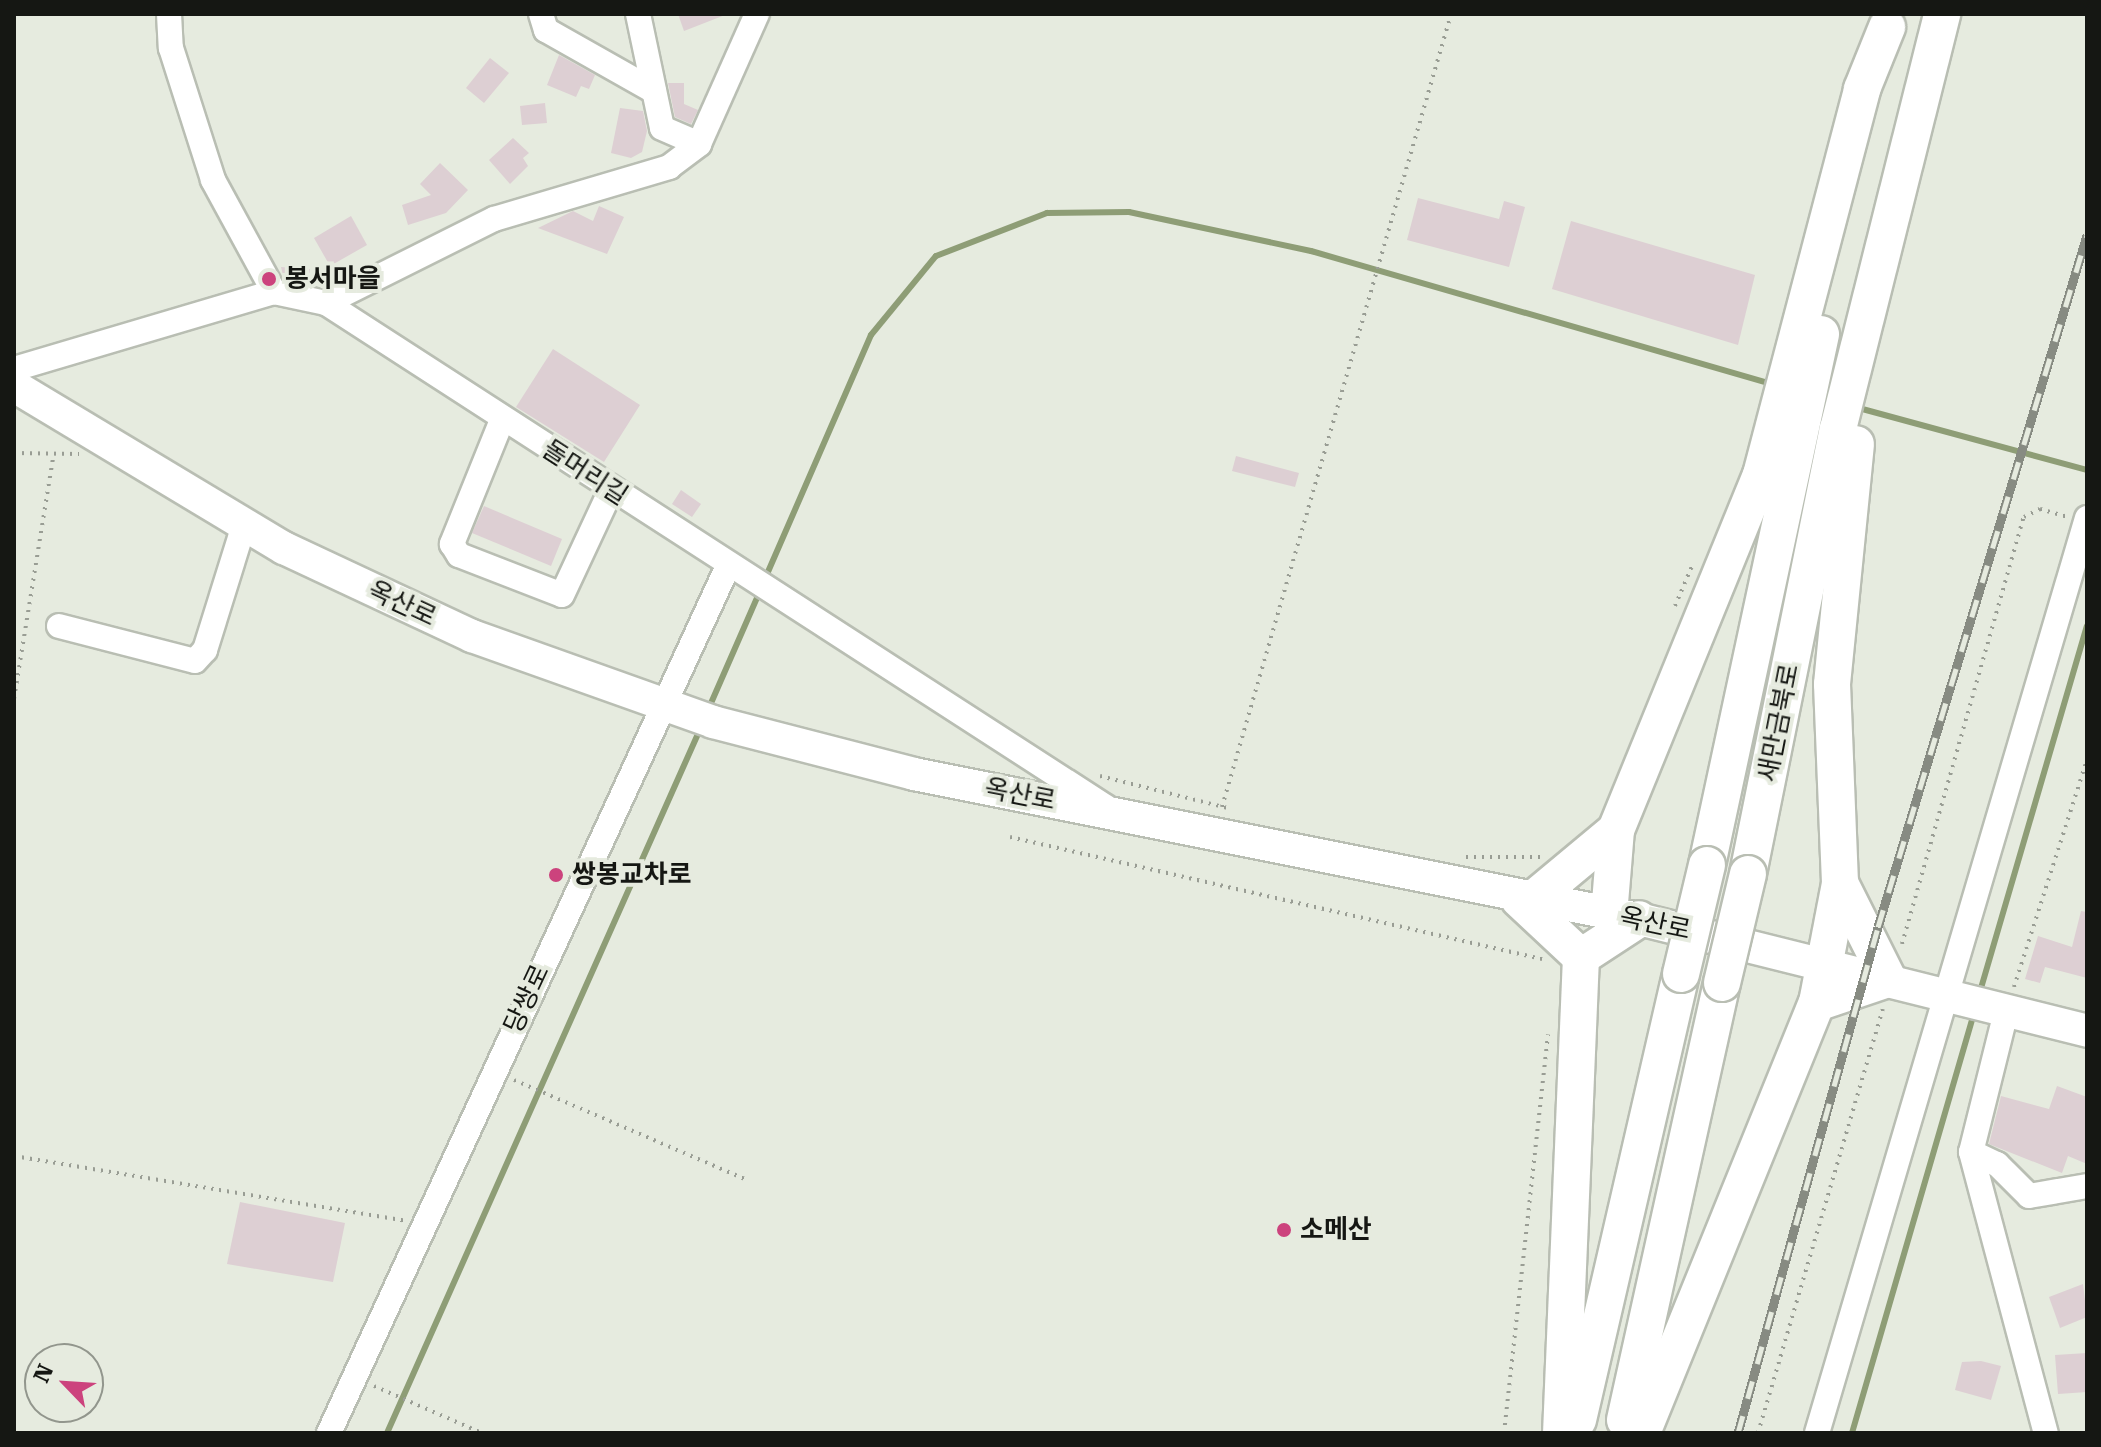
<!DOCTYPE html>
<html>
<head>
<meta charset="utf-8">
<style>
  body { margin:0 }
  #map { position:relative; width:2101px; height:1447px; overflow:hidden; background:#e6ebdf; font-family:"Roboto Serif","Noto Sans KR",serif }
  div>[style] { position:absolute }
  .stream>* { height:6px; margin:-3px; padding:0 3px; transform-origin:3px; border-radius:3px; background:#8e9d76 }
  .building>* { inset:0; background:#ddcfd3 }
  .path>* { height:4px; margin-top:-2px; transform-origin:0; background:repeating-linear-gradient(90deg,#999d94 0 2px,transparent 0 8px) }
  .roads { filter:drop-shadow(2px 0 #b9beb3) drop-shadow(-2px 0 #b9beb3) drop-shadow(0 2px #b9beb3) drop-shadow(0 -2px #b9beb3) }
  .minor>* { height:24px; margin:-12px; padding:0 12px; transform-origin:12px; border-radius:12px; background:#fff }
  .major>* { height:32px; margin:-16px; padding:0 16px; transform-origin:16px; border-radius:16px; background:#fff }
  .highway>* { height:36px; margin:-18px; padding:0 18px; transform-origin:18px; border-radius:18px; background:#fff }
  .rail>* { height:9px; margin-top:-4.5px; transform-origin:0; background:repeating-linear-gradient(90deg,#e6ebdf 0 18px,#878b82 0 36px); box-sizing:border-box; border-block:2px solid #878b82 }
  .bridges { filter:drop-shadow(2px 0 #b9beb3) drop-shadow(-2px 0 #b9beb3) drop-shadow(0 2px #b9beb3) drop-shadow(0 -2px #b9beb3) }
  .highway-bridge>* { height:36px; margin:-18px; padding:0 18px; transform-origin:18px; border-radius:18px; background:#fff }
  .dots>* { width:22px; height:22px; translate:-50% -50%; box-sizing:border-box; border:4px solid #e6ebdf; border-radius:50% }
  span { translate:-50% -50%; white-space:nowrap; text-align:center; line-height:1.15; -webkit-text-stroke:8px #e6ebdf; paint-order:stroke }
  .poi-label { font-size:26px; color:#151713; font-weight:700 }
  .left { translate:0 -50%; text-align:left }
  .street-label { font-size:26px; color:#151713 }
  .frame { position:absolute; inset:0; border:16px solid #151713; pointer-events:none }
  .north { position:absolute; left:24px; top:1343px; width:80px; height:80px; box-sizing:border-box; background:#e6ebdf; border:2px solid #92968d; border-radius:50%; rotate:295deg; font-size:22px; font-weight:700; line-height:32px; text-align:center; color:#151713 }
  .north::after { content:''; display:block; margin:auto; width:28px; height:36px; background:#cc437d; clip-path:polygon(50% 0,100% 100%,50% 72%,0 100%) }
</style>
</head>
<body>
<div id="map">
  <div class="stream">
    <div style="left:1855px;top:407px;width:240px;rotate:15.2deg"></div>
    <div style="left:764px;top:581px;width:268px;rotate:-66.5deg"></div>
    <div style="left:871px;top:335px;width:102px;rotate:-50.6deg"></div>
    <div style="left:936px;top:256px;width:119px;rotate:-21.2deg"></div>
    <div style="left:1047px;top:213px;width:82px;rotate:-0.7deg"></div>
    <div style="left:1129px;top:212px;width:186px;rotate:12.1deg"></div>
    <div style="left:1311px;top:251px;width:479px;rotate:16.1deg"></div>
    <div style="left:708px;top:710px;width:130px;rotate:-66.4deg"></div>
    <div style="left:1979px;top:995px;width:384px;rotate:-73.7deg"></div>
    <div style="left:387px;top:1433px;width:773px;rotate:-66.02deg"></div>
    <div style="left:1852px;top:1433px;width:437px;rotate:-73.8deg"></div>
  </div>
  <div class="building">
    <div style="clip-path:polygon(678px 14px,725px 14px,725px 15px,684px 31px)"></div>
    <div style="clip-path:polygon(559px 55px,595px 75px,589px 89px,581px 86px,576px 97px,547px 85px)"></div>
    <div style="clip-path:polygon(490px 58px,509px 73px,484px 103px,466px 88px)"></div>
    <div style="clip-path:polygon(668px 83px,684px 83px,684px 104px,698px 110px,691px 124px,675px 117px)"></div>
    <div style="clip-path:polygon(545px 103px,547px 123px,522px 125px,520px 106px)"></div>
    <div style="clip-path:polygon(620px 108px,643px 111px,647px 131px,642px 152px,631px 158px,611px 153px)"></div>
    <div style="clip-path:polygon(513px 138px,529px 153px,523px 158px,528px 166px,510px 184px,489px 160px)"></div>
    <div style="clip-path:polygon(440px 163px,468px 190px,446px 213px,408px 225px,402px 205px,431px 195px,420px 184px)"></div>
    <div style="clip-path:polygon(1418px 198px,1499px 219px,1504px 201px,1525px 207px,1509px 267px,1407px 240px)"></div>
    <div style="clip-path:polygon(599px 206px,624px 217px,607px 254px,538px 228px,573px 211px,593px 221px)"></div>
    <div style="clip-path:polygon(351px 216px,367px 245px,330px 266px,314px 238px)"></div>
    <div style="clip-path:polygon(1571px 221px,1755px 275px,1738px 345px,1552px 289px)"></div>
    <div style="clip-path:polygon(281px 267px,310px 269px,308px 284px,284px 279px)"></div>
    <div style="clip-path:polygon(553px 349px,640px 405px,604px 462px,516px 407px)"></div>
    <div style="clip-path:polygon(1236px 456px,1299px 473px,1295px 487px,1232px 471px)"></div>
    <div style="clip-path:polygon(681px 490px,701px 504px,692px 517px,672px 504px)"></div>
    <div style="clip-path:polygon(484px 506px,562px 539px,551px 566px,472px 533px)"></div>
    <div style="clip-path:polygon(2081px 911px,2087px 912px,2087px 978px,2045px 967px,2040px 983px,2025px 979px,2038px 936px,2072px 947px)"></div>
    <div style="clip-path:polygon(2057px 1086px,2087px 1097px,2087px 1164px,2068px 1156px,2062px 1173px,1989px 1144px,2001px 1096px,2049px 1109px)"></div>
    <div style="clip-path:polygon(240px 1202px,345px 1223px,333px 1282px,227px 1264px)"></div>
    <div style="clip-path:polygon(2083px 1284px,2087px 1317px,2060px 1328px,2049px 1297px)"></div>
    <div style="clip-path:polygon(2087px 1353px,2087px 1392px,2058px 1394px,2055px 1355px)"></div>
    <div style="clip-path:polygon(1981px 1361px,2001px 1366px,1991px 1400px,1955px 1390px,1962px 1362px)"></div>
  </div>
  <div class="path">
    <div style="left:14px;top:453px;width:65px;rotate:0.9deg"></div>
    <div style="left:1675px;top:606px;width:43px;rotate:-67deg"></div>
    <div style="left:14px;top:699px;width:243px;rotate:-80.8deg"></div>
    <div style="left:1100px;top:776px;width:131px;rotate:14.1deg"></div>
    <div style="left:1222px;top:807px;width:825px;rotate:-73.89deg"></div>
    <div style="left:1010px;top:837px;width:546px;rotate:12.92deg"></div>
    <div style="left:1466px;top:857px;width:75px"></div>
    <div style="left:1902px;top:944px;width:444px;rotate:-74.1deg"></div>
    <div style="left:2024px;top:517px;width:18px;rotate:-27deg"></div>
    <div style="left:2040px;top:509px;width:29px;rotate:16deg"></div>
    <div style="left:2014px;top:987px;width:238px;rotate:-72.2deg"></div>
    <div style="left:514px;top:1080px;width:254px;rotate:23.2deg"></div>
    <div style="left:14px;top:1156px;width:397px;rotate:9.4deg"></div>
    <div style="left:374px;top:1386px;width:118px;rotate:23.5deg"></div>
    <div style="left:1504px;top:1433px;width:401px;rotate:-83.7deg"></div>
    <div style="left:1758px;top:1433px;width:442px;rotate:-73.6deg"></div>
  </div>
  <div class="roads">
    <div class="minor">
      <div style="left:169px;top:14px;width:34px;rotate:87deg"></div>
      <div style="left:171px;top:48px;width:139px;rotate:72.3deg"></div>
      <div style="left:213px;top:180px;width:128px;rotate:61.4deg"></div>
      <div style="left:541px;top:14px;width:17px;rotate:73deg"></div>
      <div style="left:546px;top:30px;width:124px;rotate:29.5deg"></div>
      <div style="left:638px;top:14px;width:116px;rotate:78.1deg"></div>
      <div style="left:662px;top:128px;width:40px;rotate:23.4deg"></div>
      <div style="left:326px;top:303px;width:188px;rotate:-26.6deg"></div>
      <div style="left:494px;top:219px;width:183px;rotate:-16.5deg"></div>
      <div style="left:669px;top:167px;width:38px;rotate:-37deg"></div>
      <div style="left:699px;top:144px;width:142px;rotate:-66deg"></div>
      <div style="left:14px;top:369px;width:271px;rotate:-16.5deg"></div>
      <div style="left:274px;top:292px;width:53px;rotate:11.9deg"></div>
      <div style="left:326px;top:303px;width:929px;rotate:32.87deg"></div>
      <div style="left:502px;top:420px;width:134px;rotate:112deg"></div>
      <div style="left:452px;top:544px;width:13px;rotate:58deg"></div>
      <div style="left:459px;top:555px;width:110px;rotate:21.2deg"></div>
      <div style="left:562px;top:595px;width:116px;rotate:-65deg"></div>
      <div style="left:59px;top:626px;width:140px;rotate:14.4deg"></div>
      <div style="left:195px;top:661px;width:15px;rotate:-48deg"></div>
      <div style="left:205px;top:650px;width:131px;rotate:-72.7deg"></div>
      <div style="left:2006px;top:1012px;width:144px;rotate:104deg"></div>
      <div style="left:1971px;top:1152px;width:291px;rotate:75.1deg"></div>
      <div style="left:1971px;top:1152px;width:29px;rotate:25deg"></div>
      <div style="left:1997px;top:1164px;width:45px;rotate:45deg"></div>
      <div style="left:2029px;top:1196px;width:59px;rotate:-9.8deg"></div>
      <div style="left:329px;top:1433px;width:954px;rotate:-65.29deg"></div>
      <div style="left:1817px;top:1433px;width:954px;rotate:-73.56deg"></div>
    </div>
    <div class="major">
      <div style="left:14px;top:386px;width:315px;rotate:31deg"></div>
      <div style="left:284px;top:548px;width:208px;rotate:25.1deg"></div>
      <div style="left:472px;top:636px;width:256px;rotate:19.6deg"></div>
      <div style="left:713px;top:722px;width:208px;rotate:14.5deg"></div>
      <div style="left:914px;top:774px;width:739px;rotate:11.31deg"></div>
      <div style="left:1639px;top:919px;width:462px;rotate:14deg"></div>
    </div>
    <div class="highway">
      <div style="left:1707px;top:865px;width:543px;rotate:-77.88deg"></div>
      <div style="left:1748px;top:874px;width:454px;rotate:-78.6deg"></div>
      <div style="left:1838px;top:429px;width:428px;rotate:-75.9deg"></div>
      <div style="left:1519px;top:899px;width:85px;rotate:43.1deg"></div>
      <div style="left:1581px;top:957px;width:476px;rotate:92.4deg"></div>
      <div style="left:1532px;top:900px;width:109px;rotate:-39.8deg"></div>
      <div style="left:1616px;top:830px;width:383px;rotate:-67.8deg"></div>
      <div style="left:1761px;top:475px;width:399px;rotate:-75.3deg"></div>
      <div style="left:1862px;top:89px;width:67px;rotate:-68deg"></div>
      <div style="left:1609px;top:915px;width:85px;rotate:-85.3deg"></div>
      <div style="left:1581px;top:957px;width:69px;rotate:-33.2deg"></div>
      <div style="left:1817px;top:1003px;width:75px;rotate:-18.7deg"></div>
      <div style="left:1888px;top:979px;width:107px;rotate:-116.6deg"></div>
      <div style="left:1840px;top:883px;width:199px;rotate:-92.3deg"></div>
      <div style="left:1832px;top:684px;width:241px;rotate:-84.3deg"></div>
      <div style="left:1578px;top:1420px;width:458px;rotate:-77deg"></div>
      <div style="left:1625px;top:1420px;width:448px;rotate:-77.5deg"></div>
      <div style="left:1642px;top:1433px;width:464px;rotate:-67.9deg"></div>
      <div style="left:1817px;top:1003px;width:122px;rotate:-79.1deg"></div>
    </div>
  </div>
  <div class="rail">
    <div style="left:1738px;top:1433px;width:525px;rotate:-74.53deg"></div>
    <div style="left:1878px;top:927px;width:723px;rotate:-73.19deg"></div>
  </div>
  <div class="bridges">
    <div class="highway-bridge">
      <div style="left:1681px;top:974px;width:112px;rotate:-76.6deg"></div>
      <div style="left:1722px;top:983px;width:112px;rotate:-76.6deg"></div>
    </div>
  </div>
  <div class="dots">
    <div style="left:269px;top:279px;background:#cc437d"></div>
    <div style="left:556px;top:875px;background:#cc437d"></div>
    <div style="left:1284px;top:1230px;background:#cc437d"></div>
  </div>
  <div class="poi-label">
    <span class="left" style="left:285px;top:279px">봉서마을</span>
    <span class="left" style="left:572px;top:875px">쌍봉교차로</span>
    <span class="left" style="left:1300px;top:1230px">소메산</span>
  </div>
  <div class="street-label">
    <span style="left:585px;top:473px;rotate:33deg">돌머리길</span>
    <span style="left:402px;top:604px;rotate:25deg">옥산로</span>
    <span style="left:1779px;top:723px;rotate:-79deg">새만금북로</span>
    <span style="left:1020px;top:795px;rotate:11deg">옥산로</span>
    <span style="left:1655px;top:924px;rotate:12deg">옥산로</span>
    <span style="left:527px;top:999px;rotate:-65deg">당쌍로</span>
  </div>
  <div class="frame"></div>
  <div class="north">N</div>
</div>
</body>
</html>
